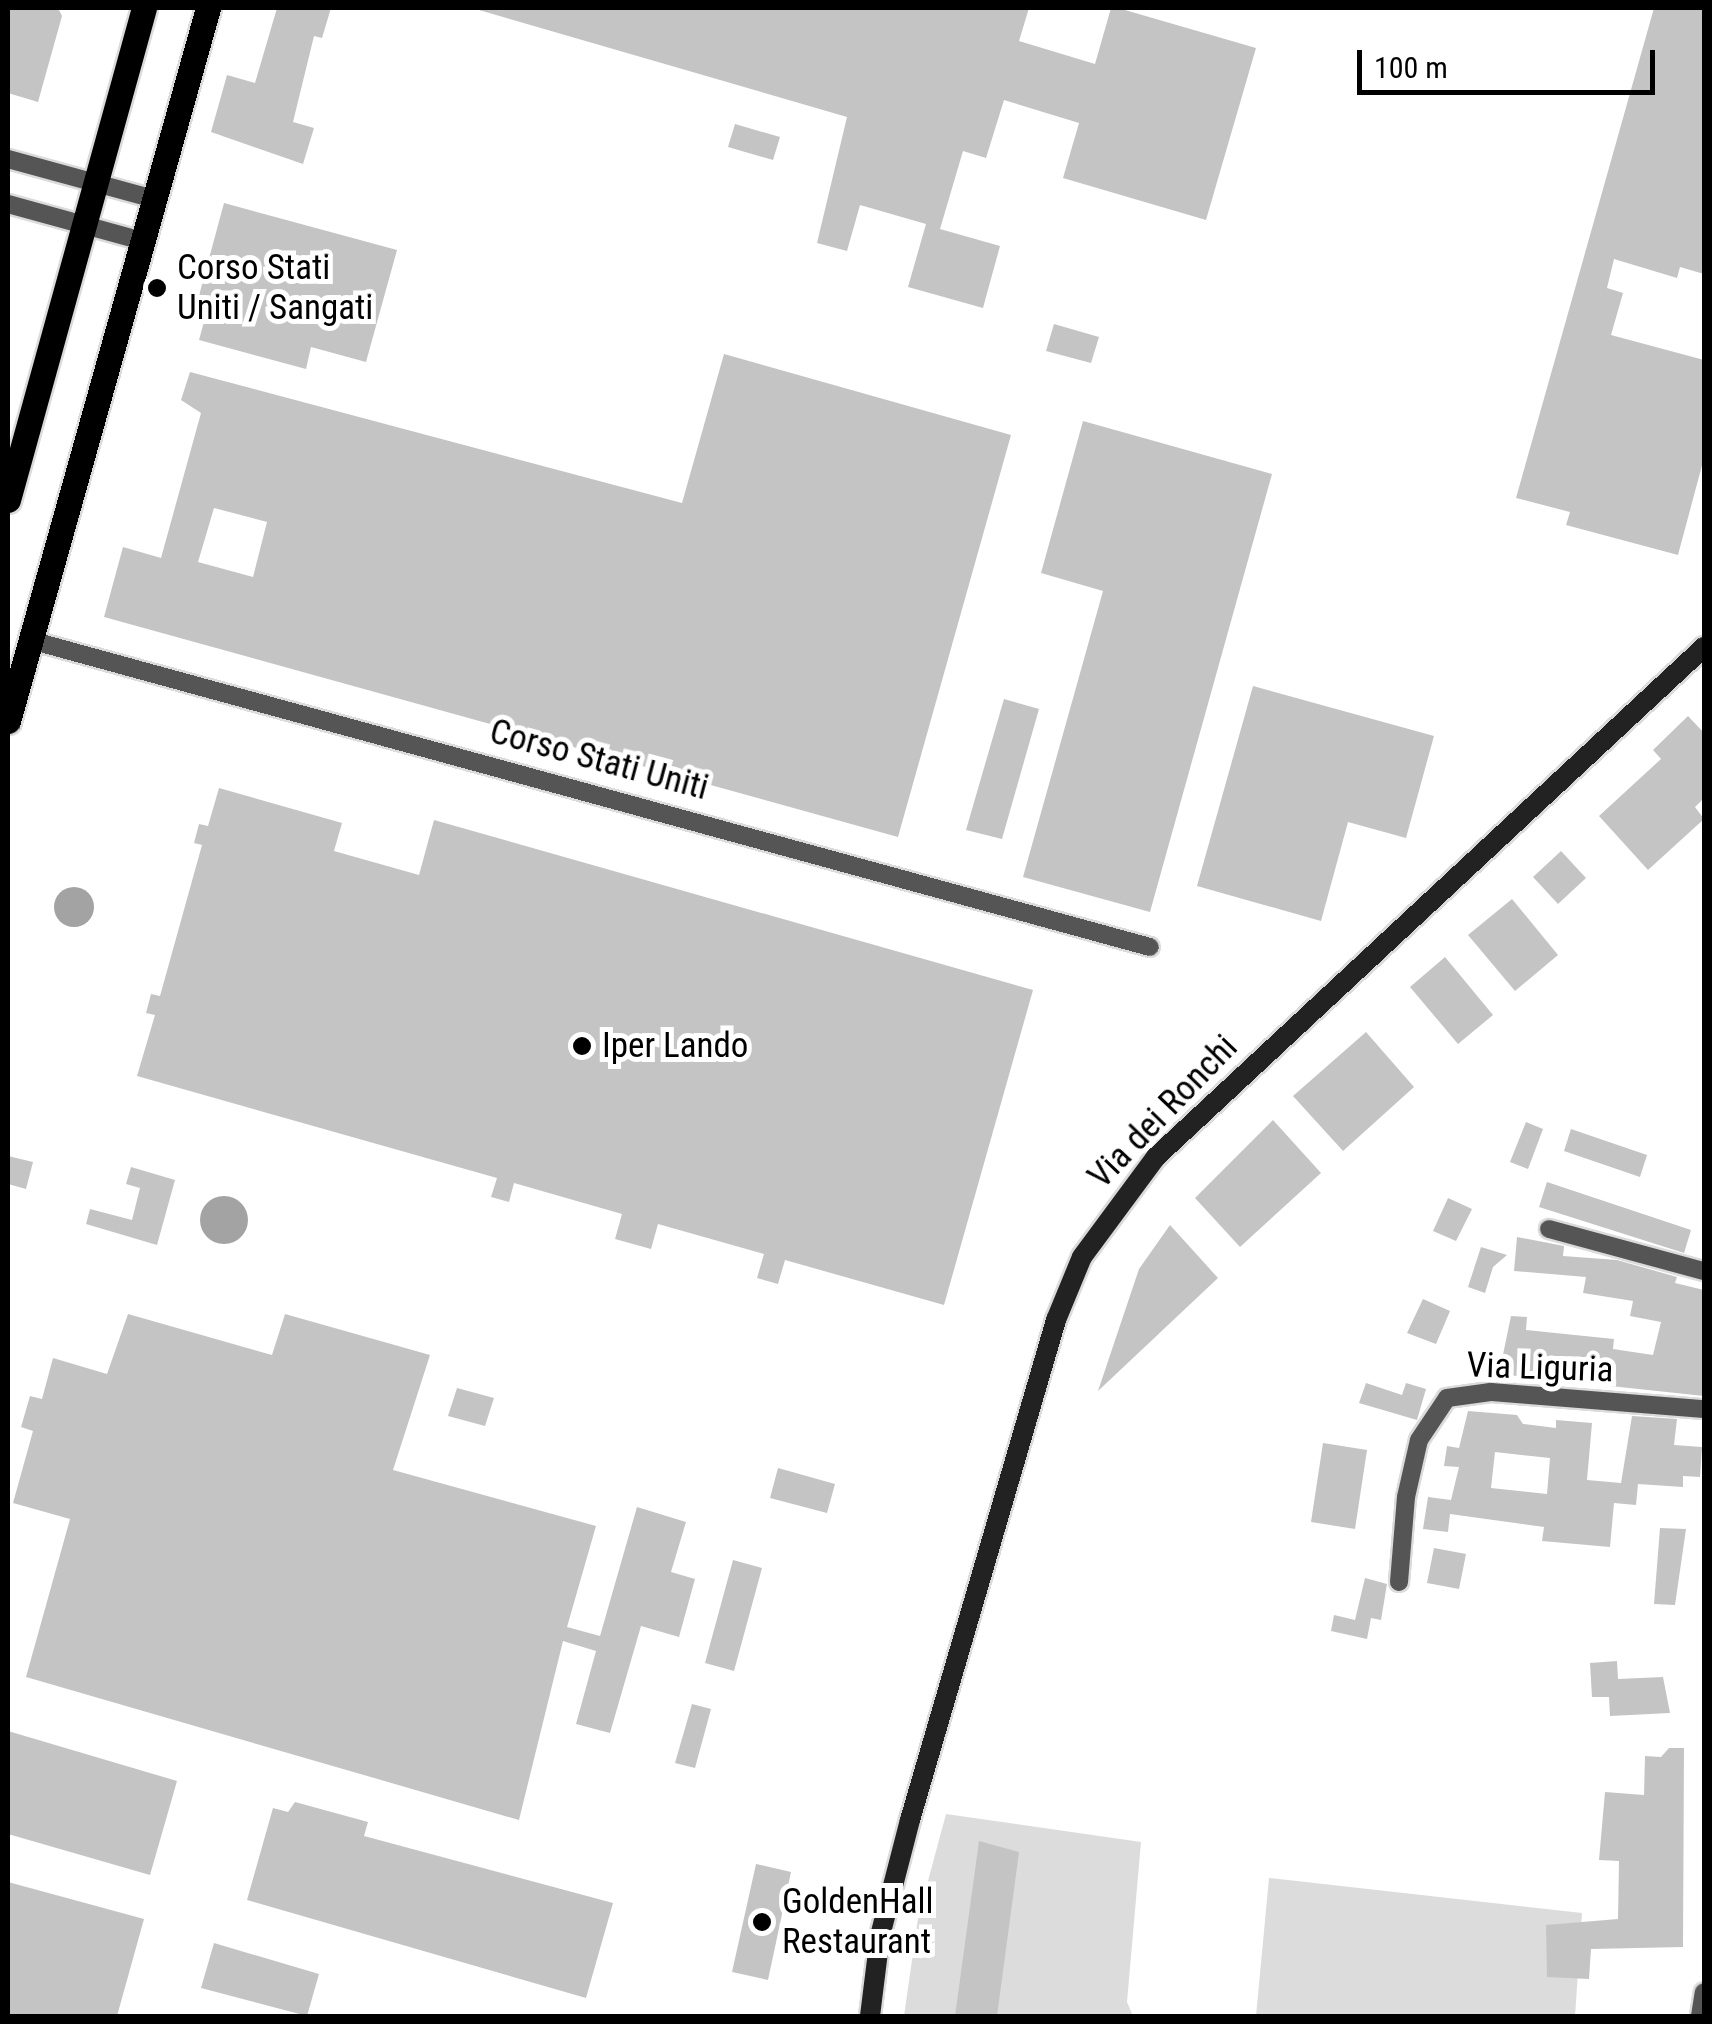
<!DOCTYPE html>
<html>
<head>
<meta charset="utf-8">
<style>
  body { margin:0 }
  #map { position:relative; width:1712px; height:2024px; overflow:hidden; background:#fff; font-family:"Roboto Condensed",sans-serif }
  div>[style] { position:absolute }
  .green>* { inset:0; background:#dcdcdc }
  .water>* { inset:0; background:#a3a3a3 }
  .round { border-radius:50% }
  .building>* { inset:0; background:#c4c4c4 }
  .roads { filter:drop-shadow(2px 0 #dbdbdb) drop-shadow(-2px 0 #dbdbdb) drop-shadow(0 2px #dbdbdb) drop-shadow(0 -2px #dbdbdb) }
  .street>* { height:18px; margin:-9px; padding:0 9px; transform-origin:9px; border-radius:9px; background:#555 }
  .secondary>* { height:20px; margin:-10px; padding:0 10px; transform-origin:10px; border-radius:10px; background:#222 }
  .primary>* { height:25px; margin:-12.5px; padding:0 12.5px; transform-origin:12.5px; border-radius:12.5px; background:#000 }
  .dots>* { width:28px; height:28px; translate:-50% -50%; box-sizing:border-box; border:5px solid #fff; border-radius:50% }
  span { translate:-50% -50%; white-space:nowrap; text-align:center; line-height:1.15; -webkit-text-stroke:10px #fff; paint-order:stroke }
  .poi-label { font-size:35px; color:#000 }
  .left { translate:0 -50%; text-align:left }
  .street-label { font-size:35px; color:#000 }
  .frame { position:absolute; inset:0; border:10px solid #000; pointer-events:none }
  .scale { position:absolute; left:1357px; top:50px; width:298px; height:45px; box-sizing:border-box; border:5px solid #000; border-top:0; padding-left:12px; font-size:30px; line-height:35px; white-space:nowrap; color:#000; -webkit-text-stroke:8px #fff; paint-order:stroke }
</style>
</head>
<body>
<div id="map">
  <div class="green">
    <div style="clip-path:polygon(946px 1814px,1141px 1842px,1127px 2002px,1133px 2016px,904px 2016px,918px 1918px)"></div>
    <div style="clip-path:polygon(1269px 1878px,1582px 1913px,1575px 2016px,1256px 2016px)"></div>
  </div>
  <div class="water">
    <div class="round" style="left:54px;top:887px;width:40px;height:40px"></div>
    <div class="round" style="left:200px;top:1196px;width:48px;height:48px"></div>
  </div>
  <div class="building">
    <div style="clip-path:polygon(8px 8px,58px 8px,62px 16px,38px 102px,8px 93px)"></div>
    <div style="clip-path:polygon(277px 8px,331px 8px,322px 38px,314px 36px,293px 122px,314px 128px,303px 164px,211px 132px,227px 75px,255px 83px)"></div>
    <div style="clip-path:polygon(472px 8px,1029px 8px,1019px 41px,1095px 64px,1111px 8px,1118px 8px,1256px 48px,1206px 220px,1063px 178px,1079px 123px,1004px 100px,986px 158px,963px 151px,940px 229px,1000px 246px,983px 308px,908px 287px,926px 224px,860px 205px,847px 251px,817px 243px,847px 117px)"></div>
    <div style="clip-path:polygon(1654px 8px,1704px 8px,1704px 274px,1680px 267px,1677px 278px,1614px 259px,1607px 288px,1623px 293px,1611px 335px,1704px 360px,1704px 458px,1678px 555px,1566px 525px,1570px 512px,1516px 498px)"></div>
    <div style="clip-path:polygon(735px 124px,780px 137px,773px 160px,728px 147px)"></div>
    <div style="clip-path:polygon(224px 203px,397px 250px,366px 362px,311px 347px,306px 369px,199px 340px,205px 318px,194px 314px)"></div>
    <div style="clip-path:polygon(1054px 324px,1099px 337px,1091px 363px,1046px 351px)"></div>
    <div style="clip-path:polygon(evenodd,724px 354px,1011px 435px,898px 837px,104px 617px,123px 547px,161px 558px,201px 413px,181px 400px,190px 372px,682px 503px,724px 354px,214px 508px,267px 522px,253px 577px,198px 562px,214px 508px)"></div>
    <div style="clip-path:polygon(1083px 421px,1272px 474px,1150px 912px,1023px 877px,1103px 591px,1041px 573px)"></div>
    <div style="clip-path:polygon(1253px 686px,1434px 736px,1406px 838px,1348px 822px,1321px 921px,1197px 886px)"></div>
    <div style="clip-path:polygon(1004px 699px,1039px 709px,1002px 839px,966px 830px)"></div>
    <div style="clip-path:polygon(1688px 716px,1704px 733px,1704px 798px,1695px 807px,1704px 819px,1648px 870px,1599px 816px,1661px 759px,1653px 750px)"></div>
    <div style="clip-path:polygon(219px 788px,342px 823px,334px 851px,419px 875px,434px 820px,1033px 990px,944px 1305px,785px 1260px,778px 1284px,757px 1278px,764px 1254px,658px 1224px,651px 1249px,615px 1239px,622px 1214px,514px 1183px,509px 1202px,491px 1197px,497px 1178px,137px 1076px,155px 1015px,146px 1013px,151px 994px,160px 996px,202px 845px,194px 843px,199px 824px,208px 826px)"></div>
    <div style="clip-path:polygon(1561px 851px,1586px 878px,1558px 904px,1533px 877px)"></div>
    <div style="clip-path:polygon(1512px 899px,1558px 955px,1515px 991px,1468px 935px)"></div>
    <div style="clip-path:polygon(1445px 957px,1493px 1015px,1458px 1044px,1410px 987px)"></div>
    <div style="clip-path:polygon(1366px 1032px,1414px 1087px,1343px 1151px,1293px 1096px)"></div>
    <div style="clip-path:polygon(1273px 1120px,1321px 1173px,1240px 1247px,1195px 1198px)"></div>
    <div style="clip-path:polygon(1526px 1122px,1543px 1129px,1528px 1169px,1510px 1162px)"></div>
    <div style="clip-path:polygon(1571px 1129px,1647px 1155px,1640px 1177px,1564px 1151px)"></div>
    <div style="clip-path:polygon(8px 1156px,33px 1162px,26px 1189px,8px 1184px)"></div>
    <div style="clip-path:polygon(131px 1167px,175px 1180px,157px 1245px,86px 1224px,90px 1209px,132px 1220px,140px 1188px,126px 1184px)"></div>
    <div style="clip-path:polygon(1547px 1182px,1691px 1230px,1684px 1253px,1539px 1207px)"></div>
    <div style="clip-path:polygon(1448px 1198px,1472px 1209px,1456px 1241px,1433px 1231px)"></div>
    <div style="clip-path:polygon(1170px 1225px,1218px 1278px,1098px 1391px,1139px 1269px)"></div>
    <div style="clip-path:polygon(1517px 1237px,1564px 1246px,1563px 1256px,1617px 1260px,1677px 1277px,1675px 1283px,1704px 1290px,1704px 1396px,1499px 1374px,1511px 1316px,1527px 1317px,1526px 1330px,1614px 1339px,1613px 1349px,1653px 1355px,1661px 1322px,1630px 1316px,1633px 1301px,1583px 1293px,1586px 1277px,1514px 1271px)"></div>
    <div style="clip-path:polygon(1481px 1247px,1507px 1255px,1493px 1267px,1485px 1293px,1468px 1287px)"></div>
    <div style="clip-path:polygon(1423px 1299px,1450px 1311px,1436px 1344px,1407px 1333px)"></div>
    <div style="clip-path:polygon(128px 1314px,272px 1355px,285px 1314px,430px 1355px,393px 1470px,596px 1526px,567px 1627px,600px 1636px,637px 1507px,686px 1522px,671px 1572px,695px 1579px,679px 1637px,641px 1626px,610px 1733px,576px 1724px,596px 1651px,563px 1641px,519px 1820px,26px 1677px,70px 1519px,13px 1503px,33px 1431px,21px 1427px,30px 1396px,42px 1399px,53px 1358px,107px 1374px)"></div>
    <div style="clip-path:polygon(1366px 1383px,1402px 1395px,1406px 1383px,1426px 1389px,1417px 1420px,1359px 1403px)"></div>
    <div style="clip-path:polygon(457px 1388px,494px 1398px,485px 1426px,448px 1416px)"></div>
    <div style="clip-path:polygon(evenodd,1468px 1411px,1517px 1415px,1523px 1424px,1556px 1428px,1556px 1420px,1592px 1423px,1587px 1480px,1621px 1483px,1632px 1416px,1677px 1419px,1674px 1445px,1702px 1447px,1700px 1477px,1683px 1476px,1683px 1487px,1638px 1484px,1636px 1505px,1614px 1503px,1610px 1547px,1542px 1541px,1544px 1527px,1450px 1514px,1448px 1532px,1423px 1529px,1428px 1497px,1451px 1500px,1459px 1467px,1444px 1466px,1447px 1446px,1459px 1448px,1468px 1411px,1495px 1452px,1550px 1458px,1547px 1494px,1491px 1488px,1495px 1452px)"></div>
    <div style="clip-path:polygon(1323px 1443px,1367px 1450px,1355px 1529px,1311px 1522px)"></div>
    <div style="clip-path:polygon(778px 1468px,835px 1484px,827px 1513px,770px 1498px)"></div>
    <div style="clip-path:polygon(1660px 1528px,1686px 1529px,1675px 1605px,1654px 1604px)"></div>
    <div style="clip-path:polygon(1434px 1548px,1466px 1554px,1459px 1589px,1427px 1583px)"></div>
    <div style="clip-path:polygon(733px 1560px,762px 1568px,734px 1671px,705px 1663px)"></div>
    <div style="clip-path:polygon(1365px 1578px,1387px 1584px,1381px 1620px,1371px 1618px,1367px 1639px,1331px 1631px,1334px 1615px,1355px 1620px)"></div>
    <div style="clip-path:polygon(1617px 1661px,1618px 1679px,1663px 1677px,1670px 1713px,1610px 1716px,1609px 1697px,1592px 1697px,1590px 1663px)"></div>
    <div style="clip-path:polygon(692px 1704px,711px 1709px,695px 1768px,675px 1763px)"></div>
    <div style="clip-path:polygon(8px 1731px,177px 1781px,150px 1875px,8px 1834px)"></div>
    <div style="clip-path:polygon(1669px 1748px,1684px 1748px,1683px 1947px,1591px 1949px,1589px 1979px,1547px 1977px,1546px 1925px,1618px 1919px,1619px 1861px,1599px 1860px,1605px 1792px,1644px 1795px,1645px 1756px,1661px 1757px)"></div>
    <div style="clip-path:polygon(295px 1802px,368px 1822px,364px 1836px,613px 1903px,586px 1998px,247px 1900px,273px 1808px,288px 1812px)"></div>
    <div style="clip-path:polygon(979px 1841px,1019px 1852px,997px 2016px,955px 2016px)"></div>
    <div style="clip-path:polygon(756px 1864px,791px 1872px,768px 1980px,732px 1972px)"></div>
    <div style="clip-path:polygon(8px 1882px,144px 1919px,117px 2016px,8px 2016px)"></div>
    <div style="clip-path:polygon(214px 1943px,319px 1974px,307px 2016px,201px 1988px)"></div>
  </div>
  <div class="roads">
    <div class="street">
      <div style="left:8px;top:159px;width:151px;rotate:15.3deg"></div>
      <div style="left:8px;top:204px;width:139px;rotate:15.4deg"></div>
      <div style="left:30px;top:640px;width:1161px;rotate:15.33deg"></div>
      <div style="left:1549px;top:1229px;width:161px;rotate:15.2deg"></div>
      <div style="left:1399px;top:1582px;width:85px;rotate:-85.3deg"></div>
      <div style="left:1406px;top:1497px;width:58px;rotate:-77.2deg"></div>
      <div style="left:1419px;top:1440px;width:50px;rotate:-56.3deg"></div>
      <div style="left:1447px;top:1398px;width:44px;rotate:-7.8deg"></div>
      <div style="left:1491px;top:1392px;width:214px;rotate:4.6deg"></div>
      <div style="left:1700px;top:2016px;width:24px;rotate:-81deg"></div>
    </div>
    <div class="secondary">
      <div style="left:870px;top:2016px;width:81px;rotate:-82.9deg"></div>
      <div style="left:880px;top:1936px;width:120px;rotate:-75.5deg"></div>
      <div style="left:910px;top:1820px;width:521px;rotate:-73.72deg"></div>
      <div style="left:1056px;top:1320px;width:68px;rotate:-67.6deg"></div>
      <div style="left:1082px;top:1257px;width:124px;rotate:-53.5deg"></div>
      <div style="left:1156px;top:1157px;width:749px;rotate:-42.94deg"></div>
    </div>
    <div class="primary">
      <div style="left:8px;top:500px;width:510px;rotate:-74.55deg"></div>
      <div style="left:8px;top:721px;width:741px;rotate:-74.33deg"></div>
    </div>
  </div>
  <div class="dots">
    <div style="left:157px;top:288px;background:#000"></div>
    <div style="left:582px;top:1046px;background:#000"></div>
    <div style="left:762px;top:1922px;background:#000"></div>
  </div>
  <div class="poi-label">
    <span class="left" style="left:177px;top:288px">Corso Stati<br>Uniti / Sangati</span>
    <span class="left" style="left:602px;top:1046px">Iper Lando</span>
    <span class="left" style="left:782px;top:1922px">GoldenHall<br>Restaurant</span>
  </div>
  <div class="street-label">
    <span style="left:599px;top:760px;rotate:15deg">Corso Stati Uniti</span>
    <span style="left:1163px;top:1112px;rotate:-46deg">Via dei Ronchi</span>
    <span style="left:1540px;top:1368px;rotate:2deg">Via Liguria</span>
  </div>
  <div class="frame"></div>
  <div class="scale">100 m</div>
</div>
</body>
</html>
